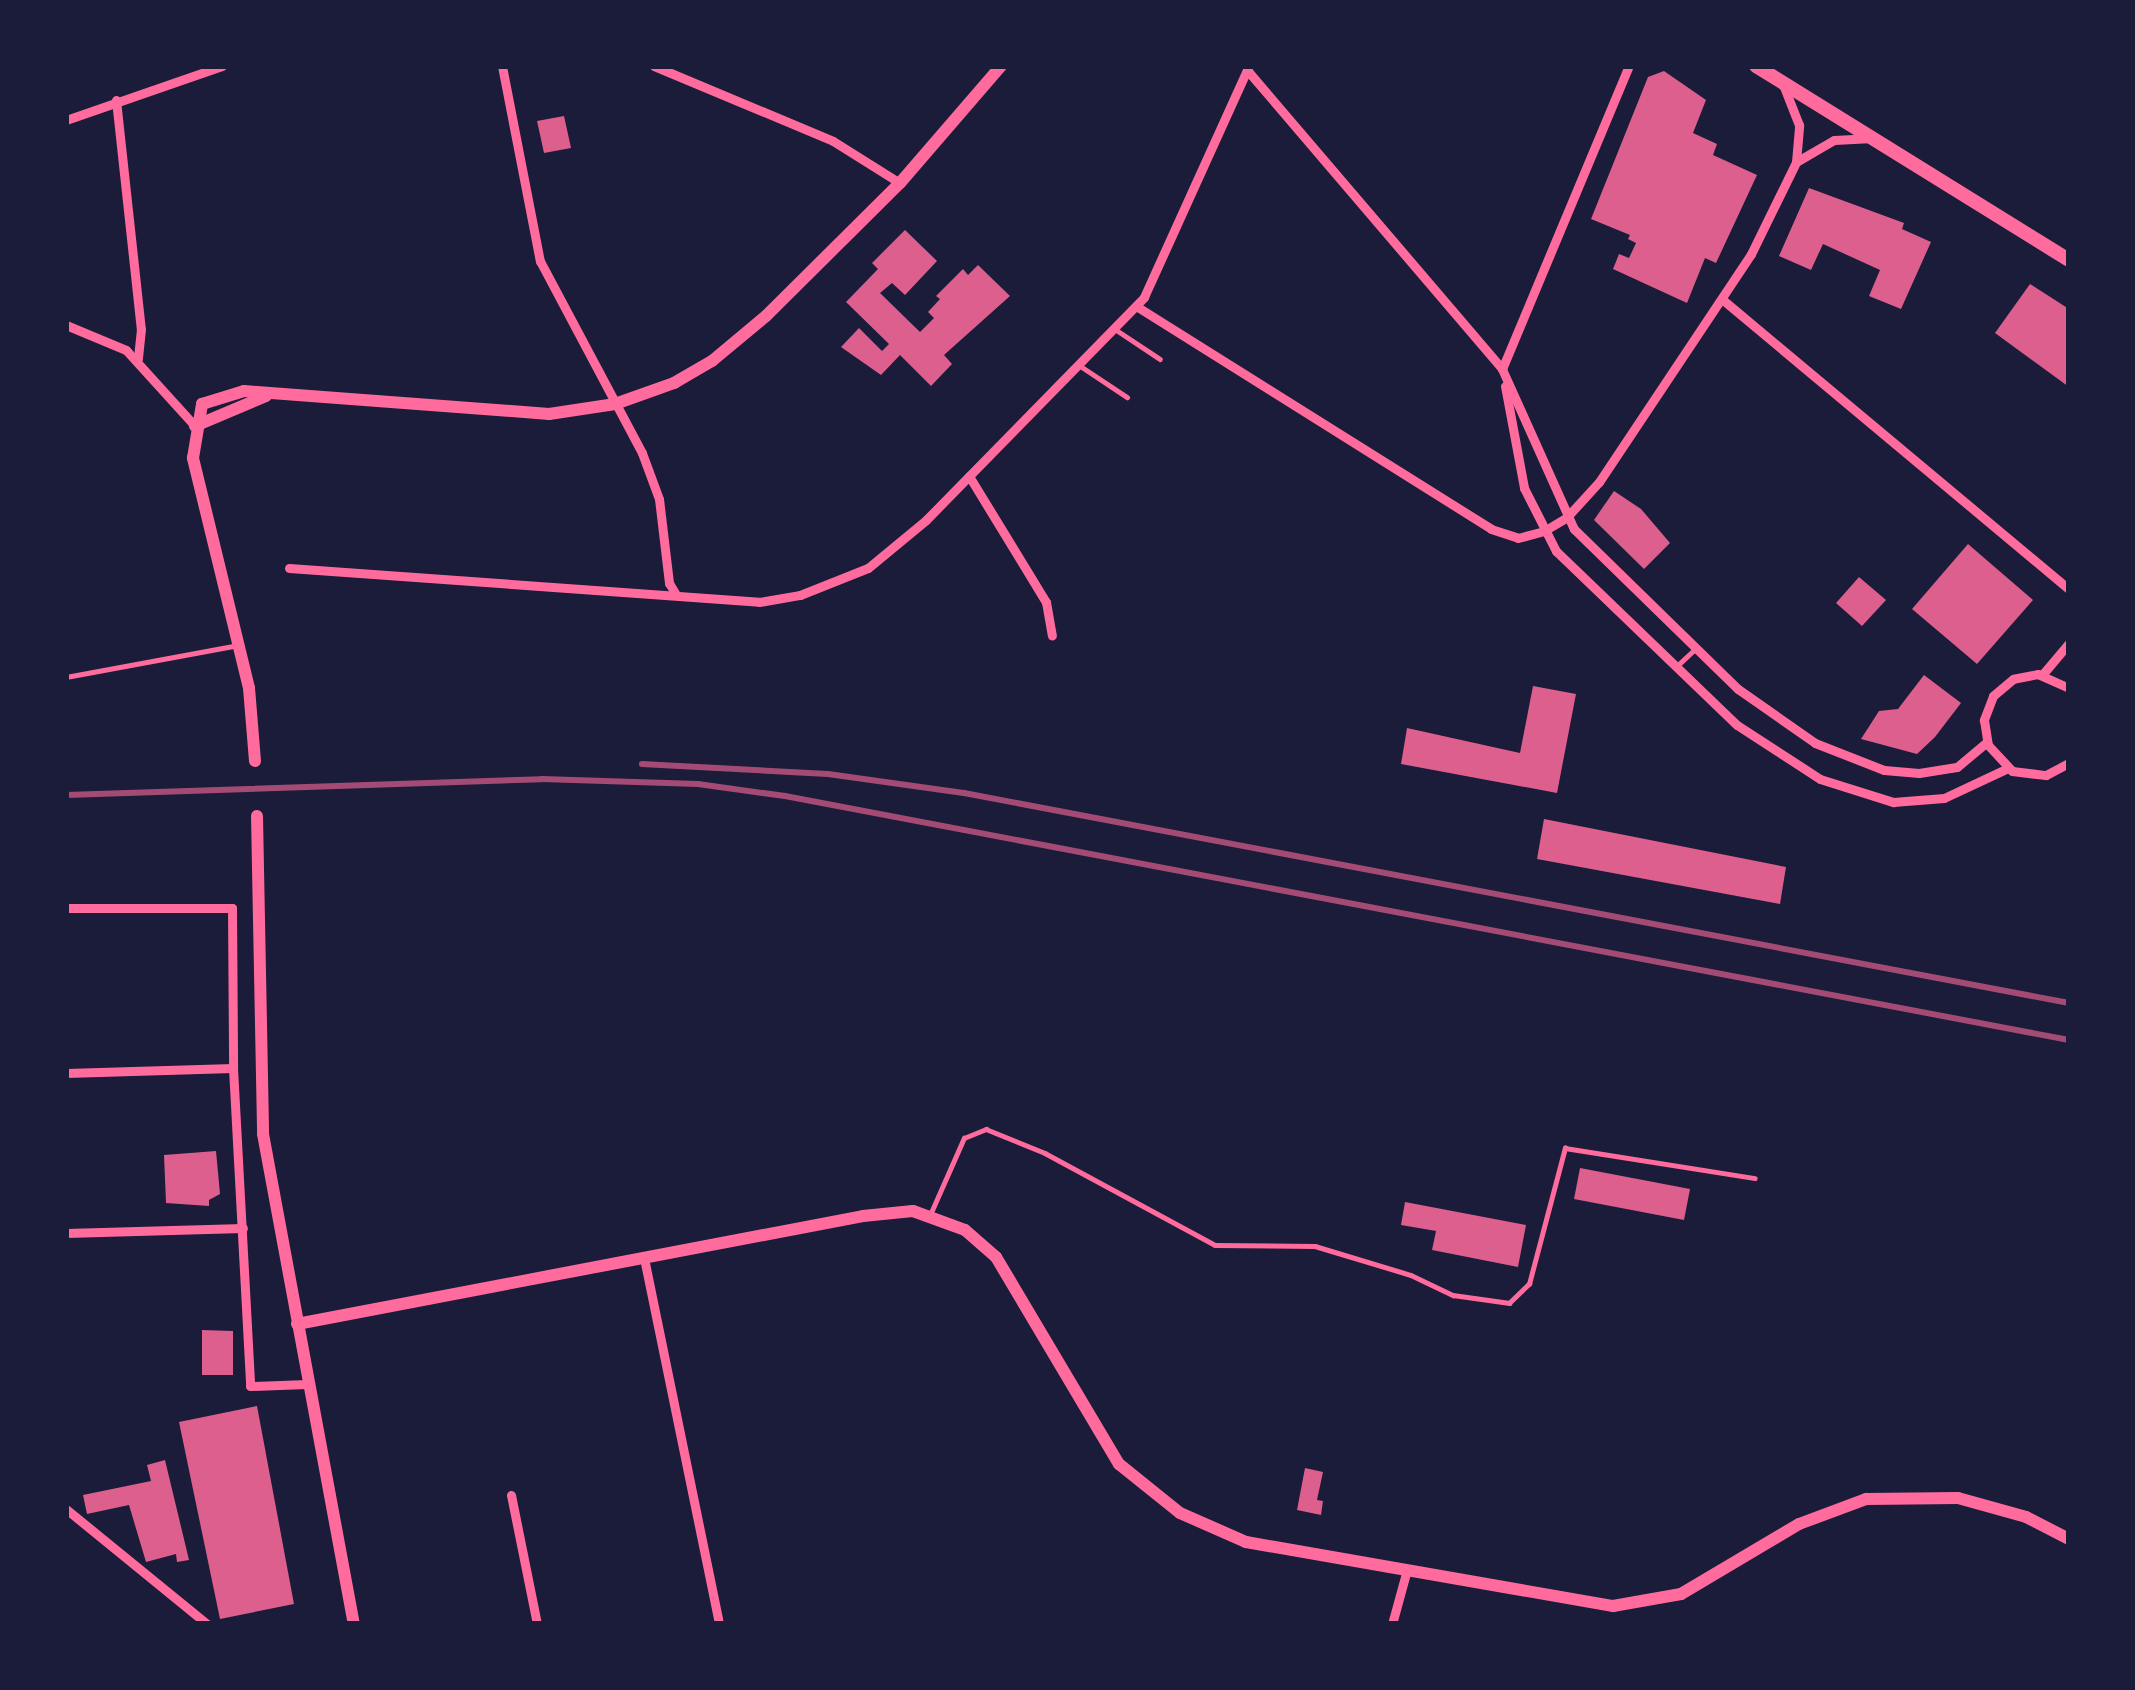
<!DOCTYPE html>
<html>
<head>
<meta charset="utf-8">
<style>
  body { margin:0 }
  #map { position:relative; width:2135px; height:1690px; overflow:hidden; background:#1b1b3a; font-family:"Crimson Pro",serif }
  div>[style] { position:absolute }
  .building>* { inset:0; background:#dd5f8e }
  .service>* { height:4.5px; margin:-2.25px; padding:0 2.25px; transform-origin:2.25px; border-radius:2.25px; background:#ff6b9d }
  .minor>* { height:9px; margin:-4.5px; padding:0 4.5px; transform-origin:4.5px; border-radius:4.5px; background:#ff6b9d }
  .tertiary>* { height:12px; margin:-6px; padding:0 6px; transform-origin:6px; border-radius:6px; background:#ff6b9d }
  .secondary>* { height:14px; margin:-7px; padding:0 7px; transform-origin:7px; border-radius:7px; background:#ff6b9d }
  .rail>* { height:6px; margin:-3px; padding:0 3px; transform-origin:3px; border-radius:3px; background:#a44b75 }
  span { translate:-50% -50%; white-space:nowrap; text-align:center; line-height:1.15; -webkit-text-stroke:9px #1b1b3a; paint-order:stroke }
  .frame { position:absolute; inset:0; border:69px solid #1b1b3a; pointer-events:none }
</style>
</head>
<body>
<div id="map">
  <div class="building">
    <div style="clip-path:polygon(1664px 71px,1706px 100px,1693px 133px,1717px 144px,1713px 155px,1757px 175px,1716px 263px,1705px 258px,1687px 303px,1613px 269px,1619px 254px,1629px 258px,1636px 243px,1628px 239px,1630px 235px,1591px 219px,1648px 77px)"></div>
    <div style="clip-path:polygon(564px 116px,571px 148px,544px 153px,537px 121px)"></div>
    <div style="clip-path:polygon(1809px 188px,1904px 223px,1902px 229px,1931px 242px,1901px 309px,1869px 296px,1880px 270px,1823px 244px,1811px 270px,1779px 256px)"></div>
    <div style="clip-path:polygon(905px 230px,937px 261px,905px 295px,892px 283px,880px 293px,920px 332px,934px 318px,928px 312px,940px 299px,936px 296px,963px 269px,968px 275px,978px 265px,1010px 296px,944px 355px,952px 364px,931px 386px,900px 355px,881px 375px,841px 347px,859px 328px,882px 351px,889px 344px,846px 302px,878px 269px,872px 263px)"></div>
    <div style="clip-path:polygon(2030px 284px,2069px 309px,2069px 387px,1995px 333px)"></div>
    <div style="clip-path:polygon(1614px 491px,1641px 509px,1670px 543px,1644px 569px,1594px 520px)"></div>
    <div style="clip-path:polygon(1968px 544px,2033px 600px,1977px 664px,1912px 609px)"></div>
    <div style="clip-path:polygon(1859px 577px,1886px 600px,1862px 626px,1836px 603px)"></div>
    <div style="clip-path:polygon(1924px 675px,1961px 703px,1935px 737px,1917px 754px,1861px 739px,1879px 711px,1898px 709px)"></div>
    <div style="clip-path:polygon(1533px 686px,1576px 694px,1557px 793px,1401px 764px,1407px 728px,1520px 753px)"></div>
    <div style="clip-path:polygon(1544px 819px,1786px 867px,1780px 904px,1537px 859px)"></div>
    <div style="clip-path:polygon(216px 1151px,220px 1194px,209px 1200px,209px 1206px,166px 1203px,164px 1155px)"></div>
    <div style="clip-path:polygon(1580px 1168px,1690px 1189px,1684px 1220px,1574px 1199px)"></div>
    <div style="clip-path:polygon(1405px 1202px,1526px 1225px,1518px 1267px,1432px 1250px,1436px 1231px,1401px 1225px)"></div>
    <div style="clip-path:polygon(202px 1330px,233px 1331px,233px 1375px,202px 1375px)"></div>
    <div style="clip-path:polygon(257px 1406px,294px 1604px,220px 1619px,179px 1422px)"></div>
    <div style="clip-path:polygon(165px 1460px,189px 1560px,177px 1562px,176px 1554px,146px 1562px,129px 1505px,87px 1514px,83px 1495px,151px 1481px,147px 1465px)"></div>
    <div style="clip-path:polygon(1305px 1468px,1323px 1472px,1317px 1500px,1323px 1501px,1321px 1515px,1297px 1510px)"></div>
  </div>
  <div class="service">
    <div style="left:1115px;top:329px;width:54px;rotate:33.7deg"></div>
    <div style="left:1079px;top:365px;width:58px;rotate:33.7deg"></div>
    <div style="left:1678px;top:665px;width:25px;rotate:-43deg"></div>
    <div style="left:66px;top:677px;width:171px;rotate:-10.5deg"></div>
    <div style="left:930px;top:1215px;width:84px;rotate:-66.2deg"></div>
    <div style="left:964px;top:1138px;width:24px;rotate:-22deg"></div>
    <div style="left:986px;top:1129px;width:64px;rotate:22.1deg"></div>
    <div style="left:1045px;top:1153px;width:193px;rotate:28.4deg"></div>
    <div style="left:1215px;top:1245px;width:100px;rotate:0.6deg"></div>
    <div style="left:1315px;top:1246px;width:100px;rotate:16.8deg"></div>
    <div style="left:1411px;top:1275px;width:47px;rotate:25.5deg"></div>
    <div style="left:1453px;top:1295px;width:57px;rotate:8.1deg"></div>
    <div style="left:1509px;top:1303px;width:28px;rotate:-44deg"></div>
    <div style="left:1529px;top:1284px;width:141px;rotate:-75.2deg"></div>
    <div style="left:1565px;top:1148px;width:192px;rotate:9deg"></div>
  </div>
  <div class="minor">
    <div style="left:502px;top:66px;width:199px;rotate:79deg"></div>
    <div style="left:540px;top:261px;width:217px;rotate:62deg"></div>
    <div style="left:642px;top:453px;width:49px;rotate:69.7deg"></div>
    <div style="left:659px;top:499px;width:85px;rotate:83.2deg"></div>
    <div style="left:669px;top:583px;width:12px;rotate:59deg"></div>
    <div style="left:654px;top:66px;width:194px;rotate:22.7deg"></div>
    <div style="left:833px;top:141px;width:79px;rotate:32.1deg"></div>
    <div style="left:1247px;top:70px;width:393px;rotate:49.5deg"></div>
    <div style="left:1502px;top:369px;width:175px;rotate:65.8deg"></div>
    <div style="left:1574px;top:529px;width:229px;rotate:44.3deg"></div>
    <div style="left:1738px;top:689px;width:94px;rotate:35deg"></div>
    <div style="left:1815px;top:743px;width:74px;rotate:21.4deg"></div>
    <div style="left:1884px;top:770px;width:35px;rotate:5deg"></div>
    <div style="left:1919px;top:773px;width:38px;rotate:-9deg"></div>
    <div style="left:1957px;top:767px;width:39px;rotate:-40deg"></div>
    <div style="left:116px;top:100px;width:230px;rotate:83.8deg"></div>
    <div style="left:141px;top:329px;width:30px;rotate:96deg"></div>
    <div style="left:66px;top:120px;width:165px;rotate:-19.1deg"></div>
    <div style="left:1796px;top:162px;width:44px;rotate:-30.1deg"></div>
    <div style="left:1834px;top:140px;width:34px;rotate:-3deg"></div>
    <div style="left:1723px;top:300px;width:451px;rotate:39.9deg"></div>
    <div style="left:1136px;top:306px;width:419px;rotate:32.1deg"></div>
    <div style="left:1491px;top:529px;width:28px;rotate:18deg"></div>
    <div style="left:1518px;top:538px;width:27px;rotate:-15deg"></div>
    <div style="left:1544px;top:531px;width:27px;rotate:-31deg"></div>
    <div style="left:1567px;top:517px;width:47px;rotate:-47.6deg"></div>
    <div style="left:1599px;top:482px;width:274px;rotate:-56.3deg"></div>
    <div style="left:1751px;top:254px;width:102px;rotate:-63.9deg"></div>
    <div style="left:1796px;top:162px;width:37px;rotate:-85deg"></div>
    <div style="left:1799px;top:125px;width:41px;rotate:-111.5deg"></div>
    <div style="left:66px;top:325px;width:65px;rotate:22.6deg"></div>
    <div style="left:126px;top:350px;width:103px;rotate:47.8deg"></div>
    <div style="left:1502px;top:369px;width:329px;rotate:-67.3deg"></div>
    <div style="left:1505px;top:386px;width:104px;rotate:79.4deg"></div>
    <div style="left:1524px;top:488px;width:71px;rotate:63.1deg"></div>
    <div style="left:1556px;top:551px;width:251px;rotate:43.9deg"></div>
    <div style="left:1737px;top:725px;width:99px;rotate:33deg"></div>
    <div style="left:1820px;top:779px;width:77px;rotate:17.5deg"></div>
    <div style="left:1893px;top:802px;width:51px;rotate:-4.5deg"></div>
    <div style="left:1944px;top:798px;width:71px;rotate:-25.1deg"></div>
    <div style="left:969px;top:476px;width:148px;rotate:58.6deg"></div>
    <div style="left:1046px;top:602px;width:34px;rotate:80deg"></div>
    <div style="left:289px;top:568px;width:471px;rotate:4.1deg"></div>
    <div style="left:759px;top:602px;width:42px;rotate:-9.7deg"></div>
    <div style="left:800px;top:595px;width:73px;rotate:-21.7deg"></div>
    <div style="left:868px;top:568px;width:75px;rotate:-39.6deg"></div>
    <div style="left:926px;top:520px;width:312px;rotate:-45.6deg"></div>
    <div style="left:1144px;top:297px;width:254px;rotate:-65.6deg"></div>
    <div style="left:2042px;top:675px;width:42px;rotate:-49.8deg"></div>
    <div style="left:2069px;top:688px;width:34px;rotate:-156deg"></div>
    <div style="left:2038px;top:674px;width:25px;rotate:169deg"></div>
    <div style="left:2013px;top:679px;width:26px;rotate:140deg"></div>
    <div style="left:1993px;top:696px;width:26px;rotate:111deg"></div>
    <div style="left:1984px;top:720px;width:25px;rotate:81deg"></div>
    <div style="left:1988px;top:745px;width:35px;rotate:47deg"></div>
    <div style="left:2012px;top:771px;width:34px;rotate:7deg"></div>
    <div style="left:2046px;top:775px;width:26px;rotate:-28deg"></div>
    <div style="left:66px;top:908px;width:166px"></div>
    <div style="left:232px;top:908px;width:160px;rotate:89.6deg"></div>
    <div style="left:233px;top:1068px;width:318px;rotate:86.9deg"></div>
    <div style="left:250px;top:1386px;width:57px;rotate:-2deg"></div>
    <div style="left:66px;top:1073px;width:167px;rotate:-1.7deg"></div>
    <div style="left:66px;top:1233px;width:177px;rotate:-1.6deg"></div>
    <div style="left:644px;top:1258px;width:374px;rotate:78.4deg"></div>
    <div style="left:511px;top:1495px;width:132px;rotate:78.6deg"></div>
    <div style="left:66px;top:1509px;width:182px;rotate:39.2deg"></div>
    <div style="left:1392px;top:1624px;width:53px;rotate:-74.6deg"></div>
  </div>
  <div class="tertiary">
    <div style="left:195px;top:426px;width:77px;rotate:-22.9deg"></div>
    <div style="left:255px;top:761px;width:73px;rotate:-94.7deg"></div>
    <div style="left:249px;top:688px;width:237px;rotate:-103.7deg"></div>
    <div style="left:193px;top:458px;width:55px;rotate:-80.5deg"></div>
    <div style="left:202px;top:404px;width:44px;rotate:-17.2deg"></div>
    <div style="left:244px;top:391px;width:306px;rotate:4.3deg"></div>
    <div style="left:549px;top:414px;width:67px;rotate:-8.6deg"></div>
    <div style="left:615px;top:404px;width:63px;rotate:-19.6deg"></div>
    <div style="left:674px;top:383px;width:44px;rotate:-30.1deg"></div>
    <div style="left:712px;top:361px;width:70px;rotate:-39.8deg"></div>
    <div style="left:766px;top:316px;width:189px;rotate:-44.8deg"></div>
    <div style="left:900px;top:183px;width:155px;rotate:-49.2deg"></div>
    <div style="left:257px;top:816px;width:318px;rotate:88.9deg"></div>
    <div style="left:263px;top:1134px;width:498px;rotate:79.5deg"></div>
    <div style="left:297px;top:1324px;width:576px;rotate:-10.8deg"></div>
    <div style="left:863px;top:1216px;width:50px;rotate:-5.7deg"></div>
    <div style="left:913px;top:1211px;width:55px;rotate:20.1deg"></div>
    <div style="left:965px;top:1230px;width:41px;rotate:41.1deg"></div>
    <div style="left:996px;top:1257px;width:241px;rotate:59.3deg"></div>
    <div style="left:1119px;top:1464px;width:78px;rotate:38.8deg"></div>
    <div style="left:1180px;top:1513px;width:72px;rotate:23.7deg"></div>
    <div style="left:1246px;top:1542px;width:373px;rotate:9.9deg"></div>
    <div style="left:1613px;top:1606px;width:69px;rotate:-10deg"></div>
    <div style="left:1681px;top:1594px;width:137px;rotate:-30.7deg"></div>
    <div style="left:1799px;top:1524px;width:72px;rotate:-20.5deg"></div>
    <div style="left:1866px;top:1499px;width:92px;rotate:-0.6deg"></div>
    <div style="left:1958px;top:1498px;width:71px;rotate:15.6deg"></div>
    <div style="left:2026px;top:1517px;width:48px;rotate:27.1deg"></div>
  </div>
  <div class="secondary">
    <div style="left:1756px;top:66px;width:368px;rotate:31.8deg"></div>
  </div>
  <div class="rail">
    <div style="left:642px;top:764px;width:186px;rotate:3.1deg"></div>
    <div style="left:828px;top:774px;width:137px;rotate:8deg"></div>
    <div style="left:964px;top:793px;width:1125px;rotate:10.76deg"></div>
    <div style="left:66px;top:795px;width:476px;rotate:-1.9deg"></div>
    <div style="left:542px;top:779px;width:156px;rotate:1.8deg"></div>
    <div style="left:698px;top:784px;width:88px;rotate:7.9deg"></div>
    <div style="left:785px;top:796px;width:1307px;rotate:10.76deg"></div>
  </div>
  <div class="frame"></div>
</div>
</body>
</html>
